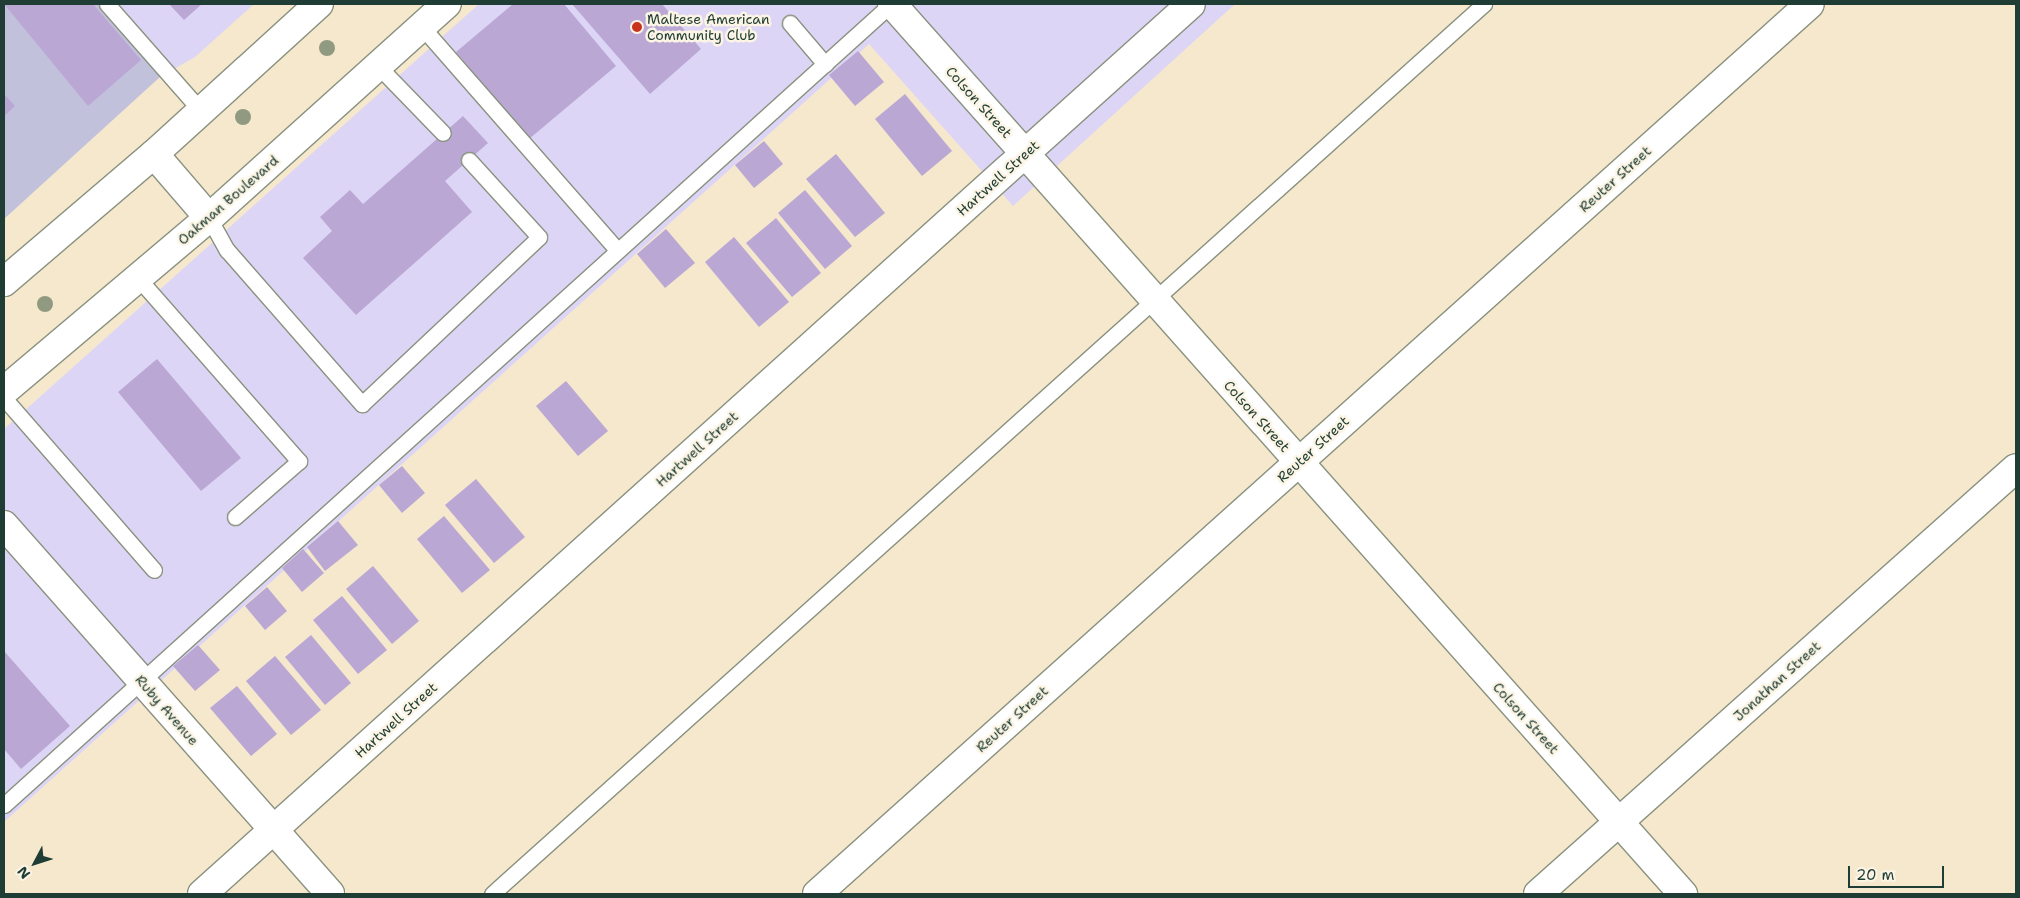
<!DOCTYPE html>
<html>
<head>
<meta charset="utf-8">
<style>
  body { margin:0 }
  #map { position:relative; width:2020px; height:898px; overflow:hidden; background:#f5e8cd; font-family:"Shantell Sans",sans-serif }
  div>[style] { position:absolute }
  .built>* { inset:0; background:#ddd5f6 }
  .industrial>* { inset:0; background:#c2c1dc }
  .building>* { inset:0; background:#baa7d4 }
  .roads { filter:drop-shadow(1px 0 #8a9280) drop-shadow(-1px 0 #8a9280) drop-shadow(0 1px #8a9280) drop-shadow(0 -1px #8a9280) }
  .service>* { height:15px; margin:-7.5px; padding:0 7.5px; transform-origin:7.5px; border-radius:7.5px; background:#fff }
  .minor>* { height:28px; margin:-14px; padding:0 14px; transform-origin:14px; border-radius:14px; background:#fff }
  .tertiary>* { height:28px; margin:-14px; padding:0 14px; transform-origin:14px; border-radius:14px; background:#fff }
  .trees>* { width:16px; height:16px; margin:-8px; border-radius:50%; background:#909a81 }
  .dots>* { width:14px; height:14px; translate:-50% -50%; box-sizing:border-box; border:2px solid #fcf5e5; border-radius:50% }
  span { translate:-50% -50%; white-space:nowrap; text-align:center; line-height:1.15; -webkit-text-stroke:5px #fcf5e5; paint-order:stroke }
  .poi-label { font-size:14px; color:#1f3d34 }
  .left { translate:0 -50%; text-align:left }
  .street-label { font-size:14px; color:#1f3d34 }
  .frame { position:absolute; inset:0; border:5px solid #1f3d34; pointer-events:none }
  .north { position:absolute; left:10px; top:838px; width:50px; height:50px; -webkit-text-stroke:4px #fcf5e5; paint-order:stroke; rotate:230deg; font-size:14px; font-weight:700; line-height:20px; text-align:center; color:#1f3d34 }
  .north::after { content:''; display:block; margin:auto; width:18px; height:22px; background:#1f3d34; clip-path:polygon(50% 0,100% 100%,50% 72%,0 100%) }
  .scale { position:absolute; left:1848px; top:866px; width:96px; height:22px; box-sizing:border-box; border:2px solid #1f3d34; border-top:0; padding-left:6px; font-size:15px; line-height:18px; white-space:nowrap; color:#1f3d34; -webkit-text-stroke:4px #fcf5e5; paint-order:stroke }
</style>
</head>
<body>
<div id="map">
  <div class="built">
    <div style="clip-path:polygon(97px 4px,254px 4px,195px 57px,160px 77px)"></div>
    <div style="clip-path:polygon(479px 4px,1235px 4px,1013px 206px,869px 44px,4px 822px,4px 429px)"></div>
  </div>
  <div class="industrial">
    <div style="clip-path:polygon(4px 4px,97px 4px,160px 77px,4px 219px)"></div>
  </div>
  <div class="building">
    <div style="clip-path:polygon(4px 4px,93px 4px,141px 60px,88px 106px)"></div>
    <div style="clip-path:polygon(169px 4px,202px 4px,184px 20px)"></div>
    <div style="clip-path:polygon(513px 4px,564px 4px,616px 66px,529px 139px,456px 52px)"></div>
    <div style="clip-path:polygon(572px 4px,662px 4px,701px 49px,650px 94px)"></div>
    <div style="clip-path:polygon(858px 51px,884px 82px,855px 106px,829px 75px)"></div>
    <div style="clip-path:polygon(4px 94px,15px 106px,4px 116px)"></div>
    <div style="clip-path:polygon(905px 94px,952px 151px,922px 176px,875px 119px)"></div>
    <div style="clip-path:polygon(463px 116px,488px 143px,445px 181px,472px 212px,356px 315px,303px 258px,332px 231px,320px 217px,350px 190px,363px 204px)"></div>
    <div style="clip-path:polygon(764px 141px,783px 164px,754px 188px,735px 165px)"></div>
    <div style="clip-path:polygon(836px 154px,885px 213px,855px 237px,806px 179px)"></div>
    <div style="clip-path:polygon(805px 190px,852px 246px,825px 269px,778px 213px)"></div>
    <div style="clip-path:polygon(776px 218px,821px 273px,792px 297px,746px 243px)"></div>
    <div style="clip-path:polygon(666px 229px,695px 263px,665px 288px,637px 254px)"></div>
    <div style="clip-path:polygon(734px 237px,789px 302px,759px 327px,705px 262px)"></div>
    <div style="clip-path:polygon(157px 359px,241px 458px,201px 491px,118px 392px)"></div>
    <div style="clip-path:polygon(566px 381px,608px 431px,578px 456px,536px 406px)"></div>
    <div style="clip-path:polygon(402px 466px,425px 493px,402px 513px,379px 485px)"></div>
    <div style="clip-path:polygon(476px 479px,525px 537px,494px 563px,445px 505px)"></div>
    <div style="clip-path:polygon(444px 516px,490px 570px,462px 593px,417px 539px)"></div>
    <div style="clip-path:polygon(338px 521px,358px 545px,325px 571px,307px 547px)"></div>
    <div style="clip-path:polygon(303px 549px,324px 573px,302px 592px,282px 568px)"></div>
    <div style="clip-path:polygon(373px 566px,419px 621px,392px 644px,346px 589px)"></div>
    <div style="clip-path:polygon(267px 587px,287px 611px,265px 630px,245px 606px)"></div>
    <div style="clip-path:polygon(342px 596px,387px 650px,358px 674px,313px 620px)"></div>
    <div style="clip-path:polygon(311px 635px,351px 683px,325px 705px,285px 657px)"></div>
    <div style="clip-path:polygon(198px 645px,220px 670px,195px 691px,173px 666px)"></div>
    <div style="clip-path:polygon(4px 651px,70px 726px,21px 769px,4px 749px)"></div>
    <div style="clip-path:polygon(275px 656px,321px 710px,291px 735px,246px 681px)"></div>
    <div style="clip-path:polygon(237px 686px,277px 734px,251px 756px,210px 708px)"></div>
  </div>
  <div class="roads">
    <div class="service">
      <div style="left:107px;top:4px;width:142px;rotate:48.7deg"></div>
      <div style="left:790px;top:23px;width:54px;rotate:49.5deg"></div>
      <div style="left:422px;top:27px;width:296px;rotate:48.8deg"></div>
      <div style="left:378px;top:66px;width:93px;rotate:45.9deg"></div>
      <div style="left:209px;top:218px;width:37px;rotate:61deg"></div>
      <div style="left:227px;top:250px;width:205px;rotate:48.8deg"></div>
      <div style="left:362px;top:404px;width:243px;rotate:-43.3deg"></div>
      <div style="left:539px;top:237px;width:104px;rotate:-132.3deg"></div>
      <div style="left:138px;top:278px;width:244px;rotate:48.7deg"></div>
      <div style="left:299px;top:461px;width:85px;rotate:138.8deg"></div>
      <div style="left:4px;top:398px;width:228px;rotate:48.9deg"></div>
      <div style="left:4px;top:805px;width:1195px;rotate:-42.08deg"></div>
      <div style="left:492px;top:894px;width:1333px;rotate:-41.9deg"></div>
    </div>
    <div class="minor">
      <div style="left:892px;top:4px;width:1191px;rotate:48.37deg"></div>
      <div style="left:4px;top:525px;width:492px;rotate:48.5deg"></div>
      <div style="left:202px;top:894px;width:1330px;rotate:-41.98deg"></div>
      <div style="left:817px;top:894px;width:1333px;rotate:-41.87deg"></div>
      <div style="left:1538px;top:894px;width:640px;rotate:-41.71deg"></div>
    </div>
    <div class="tertiary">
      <div style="left:154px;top:154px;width:84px;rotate:49.3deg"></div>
      <div style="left:4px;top:282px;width:197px;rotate:-40.5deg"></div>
      <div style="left:154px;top:154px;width:223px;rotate:-42.3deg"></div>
      <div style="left:4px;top:391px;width:268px;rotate:-40.2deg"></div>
      <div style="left:209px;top:218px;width:320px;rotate:-42deg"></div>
    </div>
  </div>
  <div class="trees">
    <div style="left:327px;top:48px"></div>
    <div style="left:243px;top:117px"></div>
    <div style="left:45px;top:304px"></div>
  </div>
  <div class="dots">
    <div style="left:637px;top:27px;background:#c8321e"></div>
  </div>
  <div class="poi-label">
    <span class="left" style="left:647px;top:27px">Maltese American<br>Community Club</span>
  </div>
  <div class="street-label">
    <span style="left:979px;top:102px;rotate:48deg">Colson Street</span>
    <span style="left:998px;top:178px;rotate:-42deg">Hartwell Street</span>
    <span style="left:1615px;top:179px;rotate:-42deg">Reuter Street</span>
    <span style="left:228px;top:200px;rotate:-41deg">Oakman Boulevard</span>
    <span style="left:1257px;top:416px;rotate:48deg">Colson Street</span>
    <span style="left:697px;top:449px;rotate:-42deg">Hartwell Street</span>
    <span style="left:1313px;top:449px;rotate:-42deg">Reuter Street</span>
    <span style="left:1777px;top:681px;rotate:-42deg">Jonathan Street</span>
    <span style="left:167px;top:710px;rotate:49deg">Ruby Avenue</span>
    <span style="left:1526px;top:718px;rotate:48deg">Colson Street</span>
    <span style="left:1012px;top:719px;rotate:-42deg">Reuter Street</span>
    <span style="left:396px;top:720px;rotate:-42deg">Hartwell Street</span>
  </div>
  <div class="frame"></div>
  <div class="north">N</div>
  <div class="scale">20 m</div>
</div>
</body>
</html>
